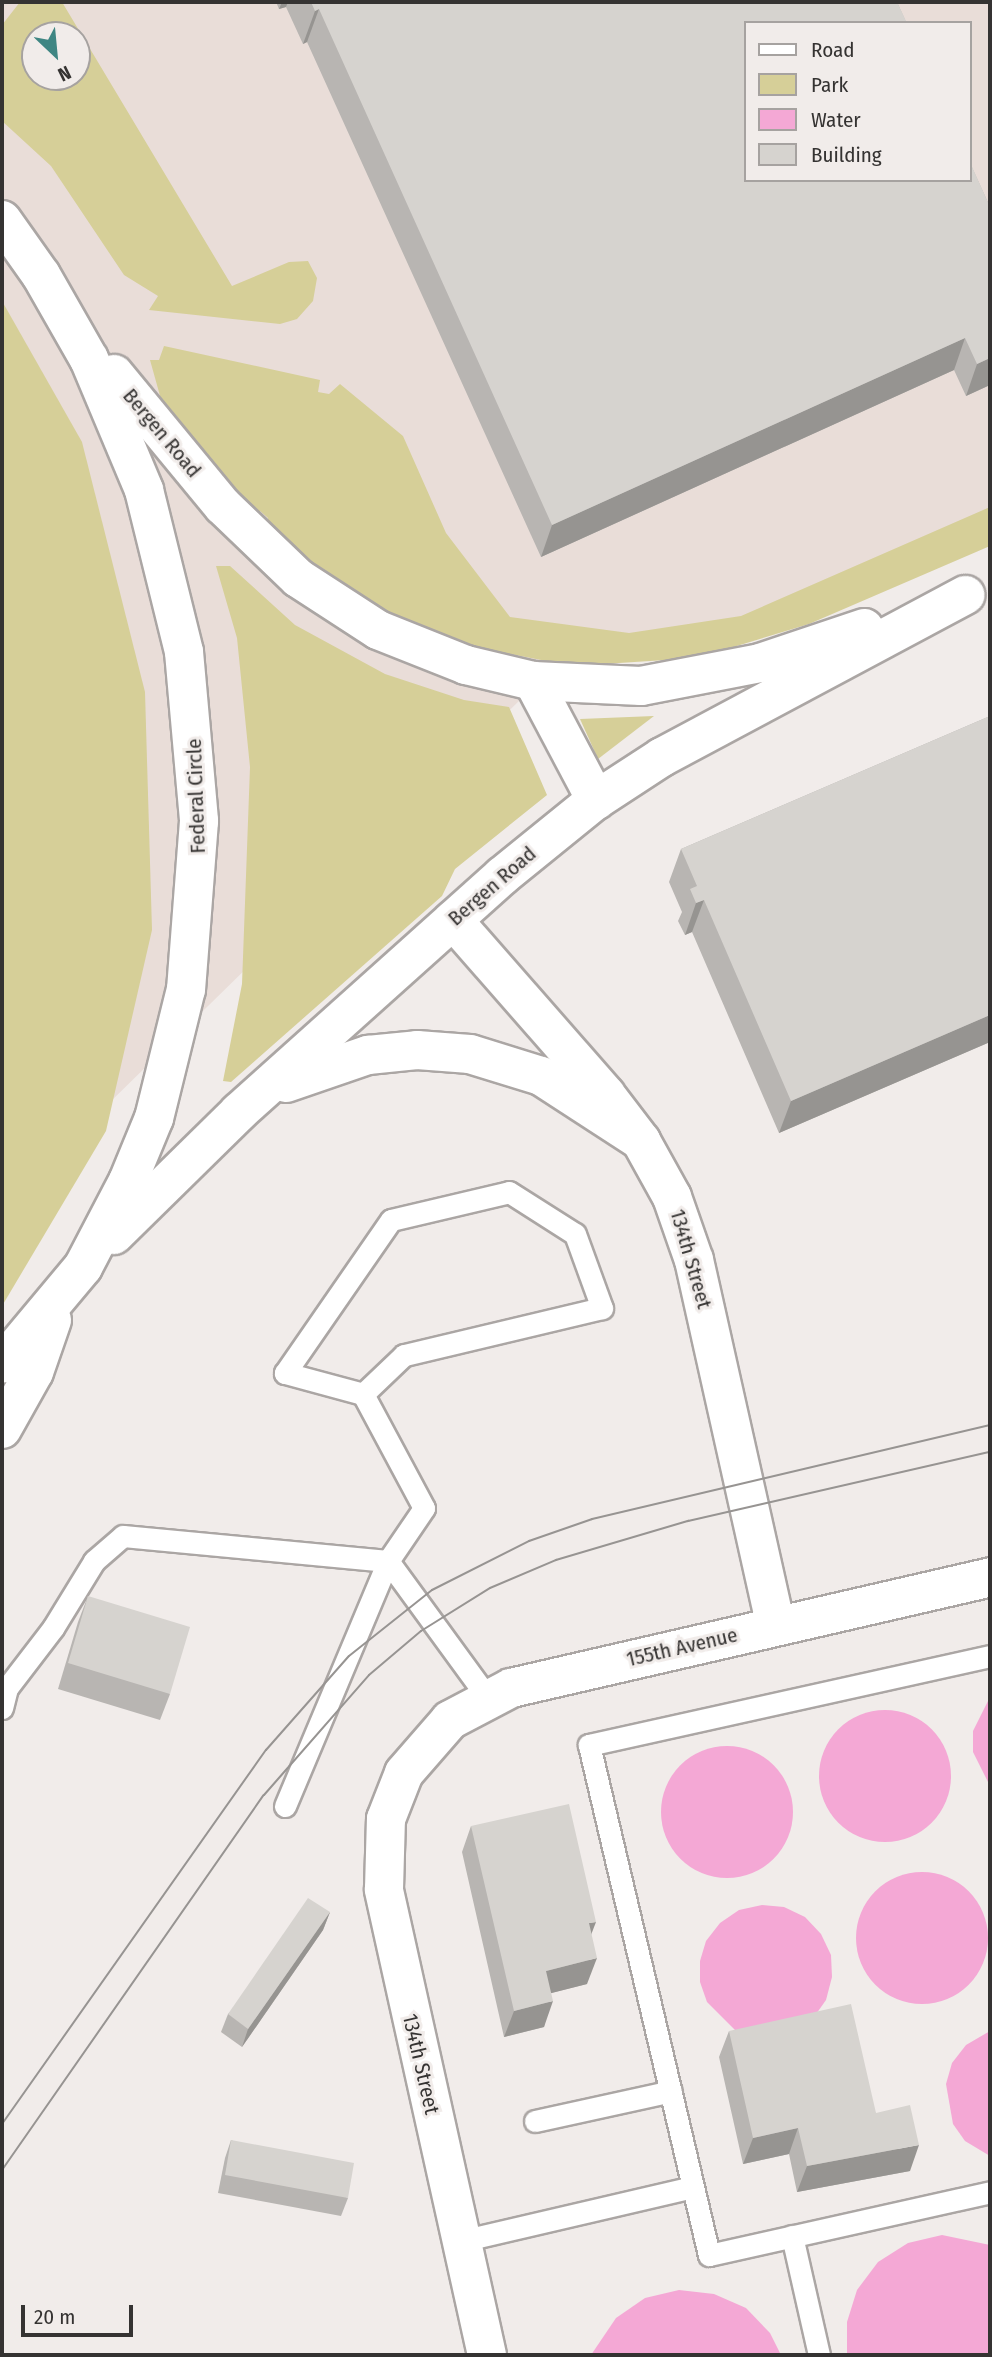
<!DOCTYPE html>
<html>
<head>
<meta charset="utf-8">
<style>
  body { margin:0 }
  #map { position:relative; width:992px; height:2357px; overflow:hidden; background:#f1ecea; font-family:"Fira Sans Condensed",sans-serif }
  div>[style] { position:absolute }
  .built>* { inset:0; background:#e9ddd8 }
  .green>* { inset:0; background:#d6cf98 }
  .water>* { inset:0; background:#f4a8d5 }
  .round { border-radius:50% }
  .roads { filter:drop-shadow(2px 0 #aba6a4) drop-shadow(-2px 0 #aba6a4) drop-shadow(0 2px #aba6a4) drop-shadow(0 -2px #aba6a4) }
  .service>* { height:21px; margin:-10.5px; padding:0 10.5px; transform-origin:10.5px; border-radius:10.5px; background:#fff }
  .minor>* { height:38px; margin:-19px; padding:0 19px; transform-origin:19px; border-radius:19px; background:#fff }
  .tertiary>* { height:38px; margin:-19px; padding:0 19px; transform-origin:19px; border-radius:19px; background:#fff }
  .tram>* { height:2px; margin:-1px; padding:0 1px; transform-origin:1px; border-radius:1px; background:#979492 }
  .wall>* { inset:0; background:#b8b5b2 }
  .shaded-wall>* { inset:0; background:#969491 }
  .building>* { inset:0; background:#d6d3cf }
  span { translate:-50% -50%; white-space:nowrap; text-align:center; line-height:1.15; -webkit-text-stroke:6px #f1ecea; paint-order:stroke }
  .street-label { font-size:21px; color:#353332 }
  .frame { position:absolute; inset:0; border:4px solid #353332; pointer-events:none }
  .legend { position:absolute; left:744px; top:21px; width:228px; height:161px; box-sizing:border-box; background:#f1ecea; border:2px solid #a6a2a0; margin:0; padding:9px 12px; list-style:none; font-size:21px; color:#353332 }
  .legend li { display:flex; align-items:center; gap:14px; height:35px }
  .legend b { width:35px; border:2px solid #a6a2a0 }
  .north { position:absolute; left:21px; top:21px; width:70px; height:70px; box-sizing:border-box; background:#f1ecea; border:2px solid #a6a2a0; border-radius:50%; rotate:154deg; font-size:19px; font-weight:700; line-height:28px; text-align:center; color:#353332 }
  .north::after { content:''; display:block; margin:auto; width:24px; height:32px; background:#3f8683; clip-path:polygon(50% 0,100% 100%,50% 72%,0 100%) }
  .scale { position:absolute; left:21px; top:2305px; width:112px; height:32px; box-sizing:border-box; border:4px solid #353332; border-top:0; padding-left:9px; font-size:21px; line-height:24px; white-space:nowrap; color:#353332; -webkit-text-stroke:5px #f1ecea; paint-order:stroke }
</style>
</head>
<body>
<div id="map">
  <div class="built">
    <div style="clip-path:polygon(evenodd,2px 2px,990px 2px,990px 521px,735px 633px,568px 653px,2px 1208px,2px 2px,745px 23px,969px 23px,969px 180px,745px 180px,745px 23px,2px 2px,35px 35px,77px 35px,77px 77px,35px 77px,35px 35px)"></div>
  </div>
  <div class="green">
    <div style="clip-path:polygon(evenodd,20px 2px,62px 2px,232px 286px,289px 262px,308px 261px,317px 278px,313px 301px,297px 319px,280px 324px,149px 310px,158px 296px,124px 275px,51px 166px,2px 121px,2px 25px,20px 2px,77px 35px,77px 77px,35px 77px,35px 35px,77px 35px)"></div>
    <div style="clip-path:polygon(2px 301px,82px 442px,145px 692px,152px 930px,106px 1131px,2px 1306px)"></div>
    <div style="clip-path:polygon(164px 346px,320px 380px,318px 392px,329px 394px,340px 384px,403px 436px,446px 533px,510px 617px,629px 633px,741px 616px,990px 507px,990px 546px,809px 624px,697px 658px,572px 666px,423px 637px,322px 581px,267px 532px,268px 518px,260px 511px,250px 511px,162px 403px,150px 360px,159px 360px)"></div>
    <div style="clip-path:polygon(216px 566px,230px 566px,295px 625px,385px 674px,464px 700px,509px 707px,547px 795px,455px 869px,442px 896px,231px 1082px,223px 1081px,242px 984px,250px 767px,237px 638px)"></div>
    <div style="clip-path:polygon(654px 716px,598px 759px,580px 719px)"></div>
  </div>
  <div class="water">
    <div style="clip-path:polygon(990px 1697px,990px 1786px,973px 1752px,973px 1731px)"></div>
    <div class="round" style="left:819px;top:1710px;width:132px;height:132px"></div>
    <div class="round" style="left:661px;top:1746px;width:132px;height:132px"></div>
    <div class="round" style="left:856px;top:1872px;width:132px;height:132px"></div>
    <div style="clip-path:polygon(762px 1905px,784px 1907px,805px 1917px,821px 1934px,831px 1955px,832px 1977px,826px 2000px,814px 2017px,736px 2031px,707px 2002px,700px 1982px,700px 1961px,706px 1941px,720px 1923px,739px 1910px)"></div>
    <div style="clip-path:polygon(990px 2031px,990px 2156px,965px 2141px,953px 2124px,946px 2084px,952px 2063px,966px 2045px)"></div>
    <div style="clip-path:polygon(942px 2235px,990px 2245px,990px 2355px,847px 2355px,847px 2322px,857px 2290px,878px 2262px,908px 2243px)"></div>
    <div style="clip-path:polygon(679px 2290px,714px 2294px,746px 2308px,770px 2333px,781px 2355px,591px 2355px,616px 2318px,645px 2298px)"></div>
  </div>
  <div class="roads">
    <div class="service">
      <div style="left:990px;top:1656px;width:411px;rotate:167.5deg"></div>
      <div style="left:589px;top:1745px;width:524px;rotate:76.76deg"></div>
      <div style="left:709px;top:2255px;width:288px;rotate:-12.6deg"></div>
      <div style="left:2px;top:1708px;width:21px;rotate:-76deg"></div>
      <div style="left:7px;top:1688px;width:76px;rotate:-52.5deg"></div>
      <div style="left:53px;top:1628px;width:79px;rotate:-58.5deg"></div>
      <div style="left:94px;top:1561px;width:38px;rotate:-41deg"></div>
      <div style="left:123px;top:1536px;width:266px;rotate:5.4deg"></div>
      <div style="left:388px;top:1561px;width:168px;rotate:53.9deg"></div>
      <div style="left:285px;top:1806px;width:266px;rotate:-67.2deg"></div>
      <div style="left:388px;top:1561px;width:64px;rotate:-55.8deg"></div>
      <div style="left:424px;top:1508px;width:129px;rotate:-118.2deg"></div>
      <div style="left:363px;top:1394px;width:81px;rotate:-164.9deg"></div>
      <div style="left:285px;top:1373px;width:186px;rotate:-55.3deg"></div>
      <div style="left:391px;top:1220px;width:121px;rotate:-13.3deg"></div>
      <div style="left:509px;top:1192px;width:78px;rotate:32.5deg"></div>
      <div style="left:575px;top:1234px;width:79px;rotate:70deg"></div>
      <div style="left:602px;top:1308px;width:204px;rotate:166.6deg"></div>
      <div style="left:404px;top:1355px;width:57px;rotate:136.4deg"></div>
      <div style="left:535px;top:2121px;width:139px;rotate:-12.4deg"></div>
      <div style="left:792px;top:2236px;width:122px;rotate:77.2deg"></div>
      <div style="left:461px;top:2241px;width:238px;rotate:-13.1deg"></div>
    </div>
    <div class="minor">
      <div style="left:453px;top:920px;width:232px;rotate:48.8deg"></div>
      <div style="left:606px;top:1095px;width:58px;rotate:52.7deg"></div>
      <div style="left:641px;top:1141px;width:64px;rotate:61deg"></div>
      <div style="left:672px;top:1197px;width:67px;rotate:70.8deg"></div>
      <div style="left:694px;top:1260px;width:375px;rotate:77.4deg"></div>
      <div style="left:487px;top:2355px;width:477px;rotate:-102.5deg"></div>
      <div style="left:384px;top:1889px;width:70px;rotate:-88.4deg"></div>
      <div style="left:386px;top:1819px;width:49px;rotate:-68.6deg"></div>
      <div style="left:404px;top:1773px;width:70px;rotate:-49deg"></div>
      <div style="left:450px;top:1720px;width:69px;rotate:-27.7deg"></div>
      <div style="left:511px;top:1688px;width:492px;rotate:-13deg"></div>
    </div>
    <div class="tertiary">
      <div style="left:2px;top:220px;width:67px;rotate:54.7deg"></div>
      <div style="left:41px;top:275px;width:97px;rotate:60.3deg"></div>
      <div style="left:89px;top:359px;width:142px;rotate:67.2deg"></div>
      <div style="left:144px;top:490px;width:167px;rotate:76.1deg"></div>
      <div style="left:184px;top:652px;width:170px;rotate:84.9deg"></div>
      <div style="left:199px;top:821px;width:169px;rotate:94.4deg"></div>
      <div style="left:186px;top:989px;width:133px;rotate:103.9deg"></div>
      <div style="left:154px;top:1118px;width:68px;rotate:112.4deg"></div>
      <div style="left:128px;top:1181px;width:97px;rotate:117.6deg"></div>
      <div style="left:83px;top:1267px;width:126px;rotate:129.9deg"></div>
      <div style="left:114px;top:374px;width:171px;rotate:50.5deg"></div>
      <div style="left:223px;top:506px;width:104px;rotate:43.8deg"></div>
      <div style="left:298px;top:578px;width:95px;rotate:33deg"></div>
      <div style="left:378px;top:630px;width:95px;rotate:21.7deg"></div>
      <div style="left:466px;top:665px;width:69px;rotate:13.4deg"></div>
      <div style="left:533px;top:681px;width:108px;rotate:2.7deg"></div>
      <div style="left:641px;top:686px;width:121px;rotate:-10.9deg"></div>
      <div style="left:760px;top:663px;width:110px;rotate:-18.6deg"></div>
      <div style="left:533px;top:681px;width:135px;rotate:62.1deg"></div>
      <div style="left:286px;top:1083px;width:87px;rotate:-18.9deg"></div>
      <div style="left:368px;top:1055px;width:49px;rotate:-5.8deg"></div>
      <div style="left:417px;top:1050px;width:53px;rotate:4.3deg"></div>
      <div style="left:470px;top:1054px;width:74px;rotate:17.2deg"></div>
      <div style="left:541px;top:1076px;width:119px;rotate:33deg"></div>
      <div style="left:114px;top:1235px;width:175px;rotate:-44.5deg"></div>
      <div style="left:239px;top:1112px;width:353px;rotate:-41.9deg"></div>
      <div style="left:502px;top:876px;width:121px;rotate:-39deg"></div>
      <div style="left:596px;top:800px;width:79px;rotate:-33.1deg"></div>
      <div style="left:662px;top:757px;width:344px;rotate:-28.1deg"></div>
      <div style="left:2px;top:1429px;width:65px;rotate:-60.7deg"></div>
      <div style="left:34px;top:1372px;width:55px;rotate:-70.9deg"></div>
    </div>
  </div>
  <div class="tram">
    <div style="left:2px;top:2124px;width:458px;rotate:-54.8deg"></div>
    <div style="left:266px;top:1750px;width:125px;rotate:-48.6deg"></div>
    <div style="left:349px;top:1656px;width:106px;rotate:-38.5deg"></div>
    <div style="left:432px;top:1590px;width:109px;rotate:-26.8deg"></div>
    <div style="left:529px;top:1541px;width:67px;rotate:-19.2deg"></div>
    <div style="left:592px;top:1519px;width:409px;rotate:-13.3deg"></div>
    <div style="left:2px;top:2170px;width:457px;rotate:-55.1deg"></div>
    <div style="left:264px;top:1795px;width:159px;rotate:-48.8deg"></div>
    <div style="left:369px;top:1675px;width:68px;rotate:-40.2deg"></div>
    <div style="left:421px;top:1631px;width:81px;rotate:-31.9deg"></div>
    <div style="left:490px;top:1588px;width:72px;rotate:-23deg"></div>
    <div style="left:556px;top:1560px;width:138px;rotate:-16.5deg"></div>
    <div style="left:688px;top:1521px;width:310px;rotate:-12.9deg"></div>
  </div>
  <div class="wall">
    <div style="clip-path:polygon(276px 2px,897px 2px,990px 207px,990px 385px,966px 396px,954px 370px,541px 557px,307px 42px,303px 44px,286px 7px,279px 9px)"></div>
    <div style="clip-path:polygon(990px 716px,990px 1042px,779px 1133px,692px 932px,685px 935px,678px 921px,682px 912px,669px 882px,681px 849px)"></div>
    <div style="clip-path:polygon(88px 1596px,170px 1694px,160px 1720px,58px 1689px,78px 1622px)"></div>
    <div style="clip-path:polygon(471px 1826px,591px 1934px,587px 1984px,551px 1993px,544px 2027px,504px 2037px,462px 1852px)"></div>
    <div style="clip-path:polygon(330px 1912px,323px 1930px,242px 2047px,221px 2032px,228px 2014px)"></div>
    <div style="clip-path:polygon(729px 2031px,876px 2113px,910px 2171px,797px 2192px,789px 2154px,743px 2164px,719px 2057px)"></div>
    <div style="clip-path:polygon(231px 2140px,348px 2198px,341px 2216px,218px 2193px,225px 2158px)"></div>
  </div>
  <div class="shaded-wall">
    <div style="clip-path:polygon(282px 2px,288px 2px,286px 7px,279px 9px)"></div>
    <div style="clip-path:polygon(319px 9px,307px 42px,303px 44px,315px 11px)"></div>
    <div style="clip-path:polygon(965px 338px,954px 370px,541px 557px,552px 525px)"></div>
    <div style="clip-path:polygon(990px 358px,990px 385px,966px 396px,977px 364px)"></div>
    <div style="clip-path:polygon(704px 900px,692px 932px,685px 935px,696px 903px)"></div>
    <div style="clip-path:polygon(990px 1015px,990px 1042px,779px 1133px,791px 1101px)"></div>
    <div style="clip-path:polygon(330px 1912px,323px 1930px,242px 2047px,248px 2029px)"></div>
    <div style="clip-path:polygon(596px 1922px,586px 1948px,589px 1923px)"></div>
    <div style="clip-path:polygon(597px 1958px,587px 1984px,536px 1997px,546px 1971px)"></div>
    <div style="clip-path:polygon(553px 2001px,544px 2027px,504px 2037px,514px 2011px)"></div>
    <div style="clip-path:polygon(798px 2128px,789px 2154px,743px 2164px,753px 2138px)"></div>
    <div style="clip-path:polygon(919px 2145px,910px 2171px,797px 2192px,807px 2166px)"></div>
  </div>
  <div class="building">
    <div style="clip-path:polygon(311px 2px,897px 2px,907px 23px,745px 23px,745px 180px,969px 180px,969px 160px,990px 207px,990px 358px,977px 364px,965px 338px,552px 525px,319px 9px,315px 11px)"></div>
    <div style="clip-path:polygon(990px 716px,990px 1015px,791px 1101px,704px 900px,696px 903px,690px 889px,697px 886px,681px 849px)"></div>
    <div style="clip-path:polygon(88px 1596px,190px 1627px,170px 1694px,68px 1663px)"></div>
    <div style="clip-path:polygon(569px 1804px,596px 1922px,589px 1923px,597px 1958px,546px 1971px,553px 2001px,514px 2011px,471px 1826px)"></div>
    <div style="clip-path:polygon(308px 1898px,330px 1912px,248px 2029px,228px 2014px)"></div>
    <div style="clip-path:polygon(851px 2004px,876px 2113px,910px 2105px,919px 2145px,807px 2166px,798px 2128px,753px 2138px,729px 2031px)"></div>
    <div style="clip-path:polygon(231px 2140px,354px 2163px,348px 2198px,225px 2175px)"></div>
  </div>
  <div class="street-label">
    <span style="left:162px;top:433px;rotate:50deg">Bergen Road</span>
    <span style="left:196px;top:796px;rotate:-92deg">Federal Circle</span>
    <span style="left:492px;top:886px;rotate:-41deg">Bergen Road</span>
    <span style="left:691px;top:1259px;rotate:74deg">134th Street</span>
    <span style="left:682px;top:1647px;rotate:-13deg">155th Avenue</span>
    <span style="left:421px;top:2064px;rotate:77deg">134th Street</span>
  </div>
  <div class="frame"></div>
  <ul class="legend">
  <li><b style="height:9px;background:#fff"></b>Road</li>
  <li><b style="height:19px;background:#d6cf98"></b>Park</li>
  <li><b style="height:19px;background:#f4a8d5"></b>Water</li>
  <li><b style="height:19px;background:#d6d3cf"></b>Building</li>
  </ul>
  <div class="north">N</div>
  <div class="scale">20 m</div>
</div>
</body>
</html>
